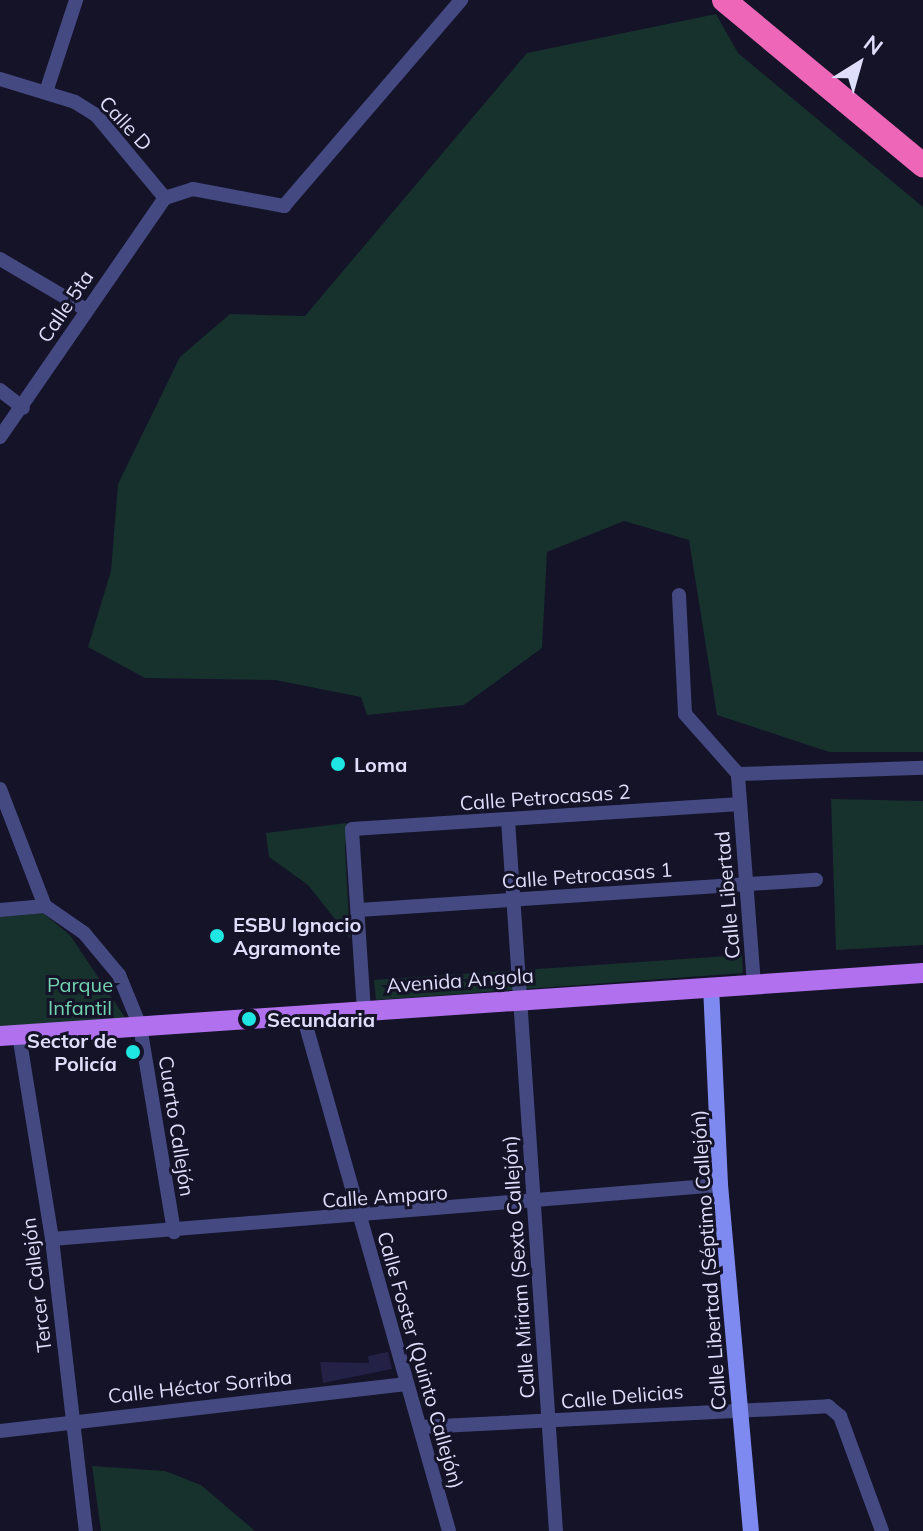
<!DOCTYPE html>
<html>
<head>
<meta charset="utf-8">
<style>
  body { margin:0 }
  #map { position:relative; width:923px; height:1531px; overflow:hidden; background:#141328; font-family:Mulish,sans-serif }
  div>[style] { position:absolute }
  .green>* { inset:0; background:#17312d }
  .building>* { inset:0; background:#242147 }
  .street>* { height:14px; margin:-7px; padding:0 7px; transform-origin:7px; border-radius:7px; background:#444981 }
  .secondary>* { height:16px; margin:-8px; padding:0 8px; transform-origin:8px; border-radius:8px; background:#7f8af1 }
  .primary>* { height:20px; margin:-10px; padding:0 10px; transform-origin:10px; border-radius:10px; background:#b171ef }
  .highway>* { height:24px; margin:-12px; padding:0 12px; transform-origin:12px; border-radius:12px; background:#ee66b8 }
  .dots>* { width:22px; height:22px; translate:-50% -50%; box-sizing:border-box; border:4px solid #141328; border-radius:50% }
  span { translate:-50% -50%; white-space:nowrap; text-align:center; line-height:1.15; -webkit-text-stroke:6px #141328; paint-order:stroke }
  .street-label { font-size:20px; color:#dedefb }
  .poi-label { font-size:20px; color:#dedefb; font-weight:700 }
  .left { translate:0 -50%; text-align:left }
  .right { translate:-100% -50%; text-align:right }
  .park-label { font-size:20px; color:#71d4af }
  .north { position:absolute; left:819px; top:24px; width:80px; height:80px; -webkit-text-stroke:6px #141328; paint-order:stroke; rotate:37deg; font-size:22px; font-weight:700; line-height:32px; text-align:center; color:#dedefb }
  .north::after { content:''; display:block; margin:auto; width:28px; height:36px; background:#dedefb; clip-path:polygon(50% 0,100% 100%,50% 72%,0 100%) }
</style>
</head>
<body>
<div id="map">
  <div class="green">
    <div style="clip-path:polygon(716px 14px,738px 53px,923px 207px,923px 752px,829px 752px,717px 715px,689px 540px,624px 521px,547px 552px,542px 648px,464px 705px,367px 715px,361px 697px,275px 680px,145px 678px,88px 647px,111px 571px,118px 484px,180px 357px,230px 314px,305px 316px,527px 53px)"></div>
    <div style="clip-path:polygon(831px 799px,923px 801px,923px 945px,836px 950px)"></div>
    <div style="clip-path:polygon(347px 823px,345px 848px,350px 938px,308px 885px,269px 857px,266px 833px)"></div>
    <div style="clip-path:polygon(43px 913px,70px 935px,126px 1019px,0 1028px,0 917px)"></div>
    <div style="clip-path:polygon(742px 955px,743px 973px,376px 1000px,374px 980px)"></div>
    <div style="clip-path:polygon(92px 1466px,165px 1471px,201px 1485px,255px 1531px,101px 1531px)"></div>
  </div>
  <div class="building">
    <div style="clip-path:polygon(388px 1352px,392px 1369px,323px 1383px,320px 1362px,369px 1363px,368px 1356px)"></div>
  </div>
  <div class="street">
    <div style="left:0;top:79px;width:78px;rotate:17deg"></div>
    <div style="left:75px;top:102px;width:25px;rotate:32deg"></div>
    <div style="left:96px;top:115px;width:108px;rotate:50.3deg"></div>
    <div style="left:46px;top:92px;width:97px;rotate:-71.9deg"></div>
    <div style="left:165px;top:198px;width:29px;rotate:-18deg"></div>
    <div style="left:193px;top:189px;width:93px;rotate:10.6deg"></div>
    <div style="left:284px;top:206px;width:272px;rotate:-49.3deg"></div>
    <div style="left:0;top:259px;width:99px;rotate:30.5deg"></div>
    <div style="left:0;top:390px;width:29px;rotate:38deg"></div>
    <div style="left:0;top:437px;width:290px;rotate:-55.4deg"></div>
    <div style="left:679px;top:595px;width:119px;rotate:87.1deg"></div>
    <div style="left:685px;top:714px;width:80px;rotate:48.5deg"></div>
    <div style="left:0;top:789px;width:125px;rotate:69deg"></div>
    <div style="left:508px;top:820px;width:713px;rotate:86.14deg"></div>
    <div style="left:0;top:910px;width:45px;rotate:-5.1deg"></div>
    <div style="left:45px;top:906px;width:47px;rotate:34.7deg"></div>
    <div style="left:84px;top:933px;width:55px;rotate:50.2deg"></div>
    <div style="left:119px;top:975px;width:55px;rotate:67.6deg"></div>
    <div style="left:140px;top:1026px;width:209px;rotate:80.6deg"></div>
    <div style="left:359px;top:910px;width:458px;rotate:-3.8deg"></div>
    <div style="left:754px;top:984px;width:211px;rotate:-94.4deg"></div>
    <div style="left:738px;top:774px;width:185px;rotate:-1.9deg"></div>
    <div style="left:364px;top:1011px;width:182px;rotate:-93.8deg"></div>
    <div style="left:352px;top:829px;width:389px;rotate:-3.7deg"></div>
    <div style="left:303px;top:1015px;width:536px;rotate:74.2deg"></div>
    <div style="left:19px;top:1035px;width:207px;rotate:80.8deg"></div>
    <div style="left:52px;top:1239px;width:294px;rotate:83.4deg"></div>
    <div style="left:52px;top:1239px;width:670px;rotate:-4.62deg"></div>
    <div style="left:420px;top:1427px;width:409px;rotate:-2.9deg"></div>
    <div style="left:828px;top:1406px;width:16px;rotate:40deg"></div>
    <div style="left:840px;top:1416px;width:122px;rotate:69.9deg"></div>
    <div style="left:0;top:1431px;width:407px;rotate:-6.6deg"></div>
  </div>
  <div class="secondary">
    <div style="left:711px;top:986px;width:199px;rotate:87.4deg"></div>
    <div style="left:720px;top:1185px;width:347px;rotate:84.9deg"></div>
  </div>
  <div class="primary">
    <div style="left:0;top:1036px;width:925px;rotate:-3.9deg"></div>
  </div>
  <div class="highway">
    <div style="left:724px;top:0;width:259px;rotate:39.7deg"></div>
  </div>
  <div class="dots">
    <div style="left:338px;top:764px;background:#1fe6e2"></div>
    <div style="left:217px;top:936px;background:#1fe6e2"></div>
    <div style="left:249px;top:1019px;background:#1fe6e2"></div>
    <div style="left:133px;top:1052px;background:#1fe6e2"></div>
  </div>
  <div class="street-label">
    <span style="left:126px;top:123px;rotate:47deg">Calle D</span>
    <span style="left:65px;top:306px;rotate:-56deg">Calle 5ta</span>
    <span style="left:545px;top:797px;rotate:-4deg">Calle Petrocasas 2</span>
    <span style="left:587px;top:875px;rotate:-4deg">Calle Petrocasas 1</span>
    <span style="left:727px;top:895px;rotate:-95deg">Calle Libertad</span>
    <span style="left:460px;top:980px;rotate:-4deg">Avenida Angola</span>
    <span style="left:177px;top:1126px;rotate:81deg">Cuarto Callejón</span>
    <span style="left:385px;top:1196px;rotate:-4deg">Calle Amparo</span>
    <span style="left:708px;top:1260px;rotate:-94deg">Calle Libertad (Séptimo Callejón)</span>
    <span style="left:518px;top:1267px;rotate:-94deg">Calle Miriam (Sexto Callejón)</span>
    <span style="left:36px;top:1285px;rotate:-97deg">Tercer Callejón</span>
    <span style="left:421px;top:1360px;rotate:74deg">Calle Foster (Quinto Callejón)</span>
    <span style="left:200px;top:1386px;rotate:-6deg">Calle Héctor Sorriba</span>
    <span style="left:622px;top:1396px;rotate:-5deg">Calle Delicias</span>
  </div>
  <div class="poi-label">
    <span class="left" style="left:354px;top:764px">Loma</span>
    <span class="left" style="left:233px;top:936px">ESBU Ignacio<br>Agramonte</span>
    <span class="left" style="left:267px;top:1019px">Secundaria</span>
    <span class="right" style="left:117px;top:1052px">Sector de<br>Policía</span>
  </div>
  <div class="park-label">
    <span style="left:80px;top:996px">Parque<br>Infantil</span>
  </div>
  <div class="north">N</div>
</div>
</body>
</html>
